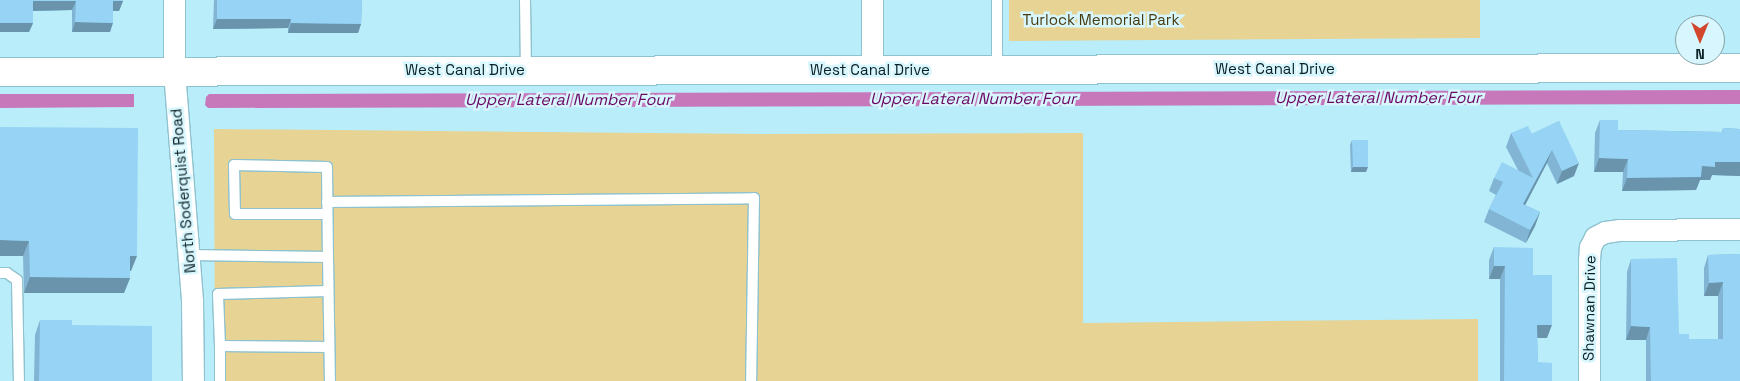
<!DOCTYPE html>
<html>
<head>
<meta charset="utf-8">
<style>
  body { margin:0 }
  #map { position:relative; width:1740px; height:381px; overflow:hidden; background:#b8edf9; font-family:"Space Grotesk",sans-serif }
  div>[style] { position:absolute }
  .green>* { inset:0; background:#e7d393 }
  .water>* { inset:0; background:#c678bb }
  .roads { filter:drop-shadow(1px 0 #8ec2ce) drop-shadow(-1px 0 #8ec2ce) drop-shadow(0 1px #8ec2ce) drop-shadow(0 -1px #8ec2ce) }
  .lane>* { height:10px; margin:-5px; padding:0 5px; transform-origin:5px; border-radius:5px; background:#fff }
  .street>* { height:21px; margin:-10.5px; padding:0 10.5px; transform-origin:10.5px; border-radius:10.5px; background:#fff }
  .secondary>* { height:28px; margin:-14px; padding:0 14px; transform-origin:14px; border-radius:14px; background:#fff }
  .wall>* { inset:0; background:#81b5d3 }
  .shaded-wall>* { inset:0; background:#6994ac }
  .building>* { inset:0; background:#96d3f5 }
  span { translate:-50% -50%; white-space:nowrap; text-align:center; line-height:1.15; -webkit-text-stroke:5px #d7f6fd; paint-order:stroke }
  .park-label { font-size:15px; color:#473a0c }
  .street-label { font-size:15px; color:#0b2024 }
  .water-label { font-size:16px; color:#6b0663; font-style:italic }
  .north { position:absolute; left:1675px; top:15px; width:50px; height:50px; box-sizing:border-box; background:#d7f6fd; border:1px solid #85a0a6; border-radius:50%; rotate:180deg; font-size:14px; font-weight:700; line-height:20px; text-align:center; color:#0b2024 }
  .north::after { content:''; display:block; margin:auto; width:18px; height:22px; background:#d2462d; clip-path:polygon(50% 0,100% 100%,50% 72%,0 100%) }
</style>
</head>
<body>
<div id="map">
  <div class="green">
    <div style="clip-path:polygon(1009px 0,1480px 0,1480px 38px,1009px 41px)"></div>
    <div style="clip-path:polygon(214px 129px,765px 134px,1083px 133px,1083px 323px,1478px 319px,1478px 381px,215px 381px)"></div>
  </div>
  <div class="water">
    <div style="clip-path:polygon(1740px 90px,1740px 104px,208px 108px,205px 105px,206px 97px,209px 94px)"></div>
    <div style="clip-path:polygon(0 94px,134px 94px,134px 107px,0 108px)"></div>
  </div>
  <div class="roads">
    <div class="lane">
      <div style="left:525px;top:0;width:69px;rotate:89.2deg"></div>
      <div style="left:997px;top:0;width:69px;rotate:90deg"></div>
      <div style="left:327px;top:202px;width:427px;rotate:-0.5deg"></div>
      <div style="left:754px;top:198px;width:183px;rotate:90.9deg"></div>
      <div style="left:327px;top:214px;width:92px;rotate:180deg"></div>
      <div style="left:235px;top:214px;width:49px;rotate:-91.2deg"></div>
      <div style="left:234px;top:165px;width:93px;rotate:1.2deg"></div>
      <div style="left:327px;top:167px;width:90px;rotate:89.4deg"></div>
      <div style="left:188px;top:255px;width:140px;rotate:0.8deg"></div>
      <div style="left:328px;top:257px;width:124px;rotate:89.1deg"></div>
      <div style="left:0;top:273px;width:7px"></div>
      <div style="left:7px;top:273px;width:12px;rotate:35deg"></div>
      <div style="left:17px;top:280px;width:101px;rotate:88.9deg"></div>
      <div style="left:220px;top:346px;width:52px;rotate:-92.2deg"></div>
      <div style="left:218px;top:294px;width:110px;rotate:-1.6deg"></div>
      <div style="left:220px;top:381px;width:35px;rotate:-90deg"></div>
      <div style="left:220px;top:346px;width:109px;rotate:0.5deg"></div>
    </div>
    <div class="street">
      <div style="left:174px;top:0;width:71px;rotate:90deg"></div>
      <div style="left:174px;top:71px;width:232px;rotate:85.5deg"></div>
      <div style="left:192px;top:302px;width:79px;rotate:89.3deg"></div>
      <div style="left:872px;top:71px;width:71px;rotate:-90deg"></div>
      <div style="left:1589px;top:381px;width:121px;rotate:-90deg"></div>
      <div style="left:1589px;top:260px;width:13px;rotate:-86deg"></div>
      <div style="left:1590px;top:247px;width:11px;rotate:-63deg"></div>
      <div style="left:1595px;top:237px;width:11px;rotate:-27deg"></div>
      <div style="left:1605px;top:232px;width:15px;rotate:-8deg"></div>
      <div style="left:1620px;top:230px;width:120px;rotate:-0.5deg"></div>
    </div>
    <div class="secondary">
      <div style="left:0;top:72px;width:1740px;rotate:-0.13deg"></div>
    </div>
  </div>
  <div class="wall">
    <div style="clip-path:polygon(0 0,123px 1px,119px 11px,113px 11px,110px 32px,72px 32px,72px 10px,33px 11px,33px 23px,29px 32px,0 32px)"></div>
    <div style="clip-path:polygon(214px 0,362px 0,361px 24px,358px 33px,288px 33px,288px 28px,213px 29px)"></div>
    <div style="clip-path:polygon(1600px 120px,1618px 130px,1722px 132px,1723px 128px,1740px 129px,1740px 176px,1712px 175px,1710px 180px,1700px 180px,1696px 190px,1622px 191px,1623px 172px,1594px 172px,1595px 133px)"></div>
    <div style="clip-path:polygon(1559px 121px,1574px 176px,1557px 184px,1547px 163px,1525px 205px,1540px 212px,1535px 226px,1526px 243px,1484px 222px,1489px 209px,1496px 195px,1489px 191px,1494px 178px,1518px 170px,1506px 147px,1511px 133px,1532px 134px)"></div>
    <div style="clip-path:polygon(0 127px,131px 271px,130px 271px,130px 278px,124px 293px,24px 293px,23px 256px,0 256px)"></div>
    <div style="clip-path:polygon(1352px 140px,1366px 172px,1351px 172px,1350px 145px)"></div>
    <div style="clip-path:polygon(1494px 247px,1533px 275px,1547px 338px,1537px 338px,1538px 362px,1552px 381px,1500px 381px,1500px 279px,1489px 279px,1489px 260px)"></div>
    <div style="clip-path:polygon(1740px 254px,1740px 381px,1646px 381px,1646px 340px,1626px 340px,1627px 272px,1631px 259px,1679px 334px,1689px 339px,1718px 339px,1718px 296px,1704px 296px,1704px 268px,1708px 255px)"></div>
    <div style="clip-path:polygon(40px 320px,152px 381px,34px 381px,35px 335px)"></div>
  </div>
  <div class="shaded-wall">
    <div style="clip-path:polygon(33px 1px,76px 1px,72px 10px,30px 11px)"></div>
    <div style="clip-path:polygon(113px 1px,123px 1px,119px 11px,110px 11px)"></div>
    <div style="clip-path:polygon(217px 19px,291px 19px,288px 28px,213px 29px)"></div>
    <div style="clip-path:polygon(75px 22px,113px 23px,110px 32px,72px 32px)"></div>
    <div style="clip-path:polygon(0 23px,33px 23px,29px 32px,0 32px)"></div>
    <div style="clip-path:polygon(291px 23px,361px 24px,358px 33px,288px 33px)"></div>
    <div style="clip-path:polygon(1552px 150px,1547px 163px,1519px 217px,1523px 204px)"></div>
    <div style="clip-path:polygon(1599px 158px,1628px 159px,1623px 172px,1594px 172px)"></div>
    <div style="clip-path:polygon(1715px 162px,1740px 162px,1740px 176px,1712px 175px,1710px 180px,1700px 180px,1696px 190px,1622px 191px,1627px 178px,1702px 166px)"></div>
    <div style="clip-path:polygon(1579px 163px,1574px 176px,1557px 184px,1562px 171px)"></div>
    <div style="clip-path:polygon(1353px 167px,1368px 167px,1366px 172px,1351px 172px)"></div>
    <div style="clip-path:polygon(1540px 212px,1535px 226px,1526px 243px,1530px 230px)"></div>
    <div style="clip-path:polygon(0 240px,29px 241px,23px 256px,0 256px)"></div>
    <div style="clip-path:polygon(130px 256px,137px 256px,131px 271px,124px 271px)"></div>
    <div style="clip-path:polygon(1494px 266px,1505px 266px,1500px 279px,1489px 279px)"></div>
    <div style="clip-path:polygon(30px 277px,130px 278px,124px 293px,24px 293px)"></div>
    <div style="clip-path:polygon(1723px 282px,1718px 296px,1704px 296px,1709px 283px)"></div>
    <div style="clip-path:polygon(1537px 325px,1552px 325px,1547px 338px,1532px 338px)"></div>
    <div style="clip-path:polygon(1631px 326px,1650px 327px,1646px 340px,1626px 340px)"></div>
  </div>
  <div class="building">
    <div style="clip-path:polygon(0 0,123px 0,123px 1px,113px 1px,113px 23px,75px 22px,76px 1px,33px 1px,33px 23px,0 23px)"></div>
    <div style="clip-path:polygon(217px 0,362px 0,361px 24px,291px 23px,291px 19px,217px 19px)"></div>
    <div style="clip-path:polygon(1600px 120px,1618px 120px,1618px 130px,1723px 132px,1723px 128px,1740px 129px,1740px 162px,1715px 162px,1715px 167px,1702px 166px,1701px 177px,1627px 178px,1628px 159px,1599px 158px)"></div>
    <div style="clip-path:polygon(1559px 121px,1579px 163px,1562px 171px,1552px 150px,1523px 204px,1540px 212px,1530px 230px,1489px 209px,1503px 182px,1494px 178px,1502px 162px,1533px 178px,1511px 133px,1528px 126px,1532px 134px)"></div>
    <div style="clip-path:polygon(0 127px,138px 128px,137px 256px,130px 256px,130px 278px,30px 277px,29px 241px,0 240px)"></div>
    <div style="clip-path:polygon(1352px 140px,1368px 140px,1368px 167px,1353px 167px)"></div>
    <div style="clip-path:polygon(1494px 247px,1533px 248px,1533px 275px,1552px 275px,1552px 325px,1537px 325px,1538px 362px,1552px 363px,1552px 381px,1504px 381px,1505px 266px,1494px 266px)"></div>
    <div style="clip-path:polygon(1740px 254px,1740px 381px,1651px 381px,1650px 327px,1631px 326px,1631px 259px,1677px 258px,1679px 334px,1689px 334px,1689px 339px,1723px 339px,1723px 282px,1709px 283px,1708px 255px)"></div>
    <div style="clip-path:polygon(40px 320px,72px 320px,72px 325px,152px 326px,152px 381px,39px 381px)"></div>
  </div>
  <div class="park-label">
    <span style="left:1101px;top:20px">Turlock Memorial Park</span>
  </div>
  <div class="street-label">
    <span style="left:1275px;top:69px">West Canal Drive</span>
    <span style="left:465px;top:70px">West Canal Drive</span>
    <span style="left:870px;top:70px">West Canal Drive</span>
    <span style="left:183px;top:191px;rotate:-95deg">North Soderquist Road</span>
    <span style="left:1589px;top:308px;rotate:-89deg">Shawnan Drive</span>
  </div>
  <div class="water-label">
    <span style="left:1378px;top:98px">Upper Lateral Number Four</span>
    <span style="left:973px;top:99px">Upper Lateral Number Four</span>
    <span style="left:568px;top:100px">Upper Lateral Number Four</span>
  </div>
  <div class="north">N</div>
</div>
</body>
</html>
